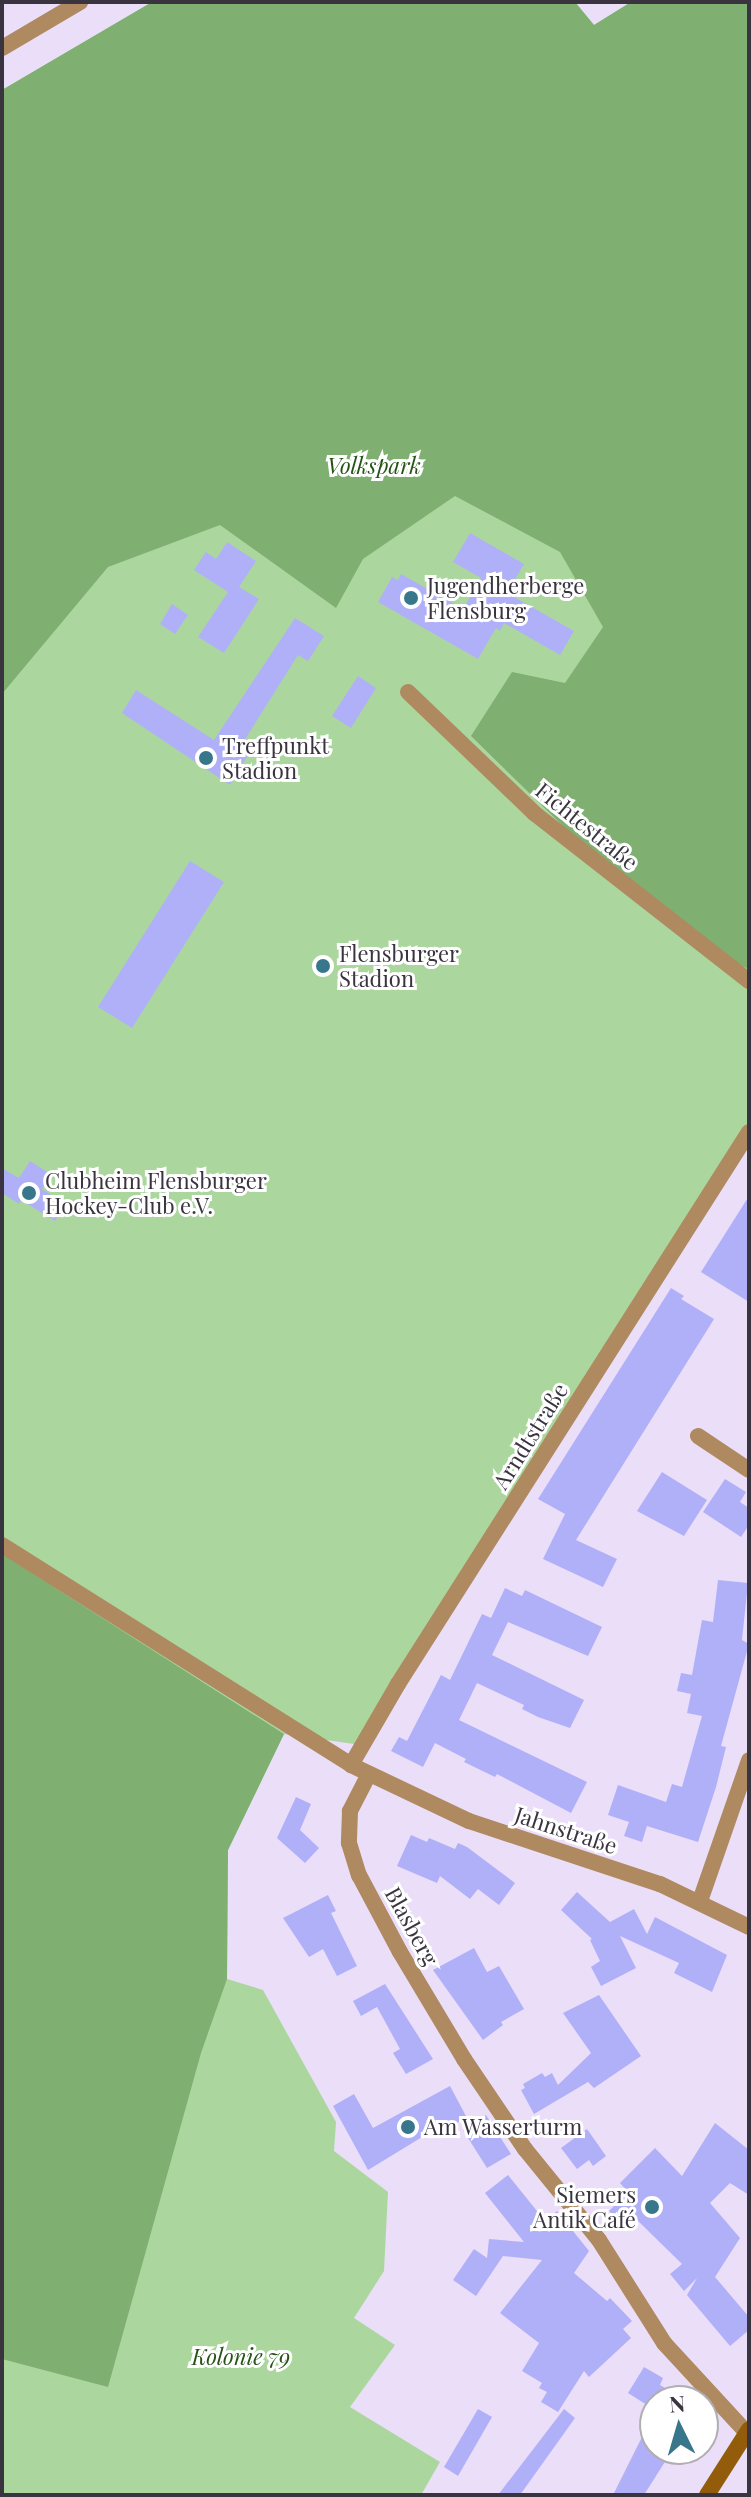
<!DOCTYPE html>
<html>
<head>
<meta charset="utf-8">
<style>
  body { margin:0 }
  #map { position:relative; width:751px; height:2497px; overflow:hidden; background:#eadef8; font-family:"Playfair Display",serif }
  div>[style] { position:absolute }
  .green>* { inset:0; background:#abd79e }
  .forest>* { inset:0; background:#7faf71 }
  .building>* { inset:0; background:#b0b0f9 }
  .minor>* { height:16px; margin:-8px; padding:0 8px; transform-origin:8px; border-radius:8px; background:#af895f }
  .tertiary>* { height:16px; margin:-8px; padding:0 8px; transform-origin:8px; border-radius:8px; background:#af895f }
  .secondary>* { height:16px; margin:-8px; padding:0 8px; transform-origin:8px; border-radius:8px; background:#925c0a }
  .dots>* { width:22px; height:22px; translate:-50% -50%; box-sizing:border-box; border:4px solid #fff; border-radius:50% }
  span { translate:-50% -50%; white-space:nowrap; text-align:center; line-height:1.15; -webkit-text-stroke:6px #fff; paint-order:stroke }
  .park-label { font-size:22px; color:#255415; font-style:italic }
  .poi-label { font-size:22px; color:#39343f }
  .left { translate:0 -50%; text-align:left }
  .right { translate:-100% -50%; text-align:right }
  .street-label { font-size:22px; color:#39343f }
  .frame { position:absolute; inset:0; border:4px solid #39343f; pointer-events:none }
  .north { position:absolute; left:639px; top:2385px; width:80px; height:80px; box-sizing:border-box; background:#fff; border:2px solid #b0aeb2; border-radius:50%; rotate:355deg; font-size:22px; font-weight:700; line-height:32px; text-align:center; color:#39343f }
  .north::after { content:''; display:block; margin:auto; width:28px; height:36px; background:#38768b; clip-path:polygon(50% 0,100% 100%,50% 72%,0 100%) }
</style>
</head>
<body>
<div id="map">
  <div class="green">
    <div style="clip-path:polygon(152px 2px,575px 2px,594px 25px,631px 2px,749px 2px,749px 1134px,361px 1745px,284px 1734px,228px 1850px,227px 1979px,263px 1990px,336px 2122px,334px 2151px,388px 2192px,384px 2271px,354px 2318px,395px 2345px,350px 2407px,440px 2462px,421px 2495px,2px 2495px,2px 90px)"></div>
  </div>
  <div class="forest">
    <div style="clip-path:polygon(152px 2px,575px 2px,594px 25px,631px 2px,749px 2px,749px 969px,735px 963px,564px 827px,471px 736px,512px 672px,565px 683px,603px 627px,560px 552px,455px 496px,363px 559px,336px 608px,220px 525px,108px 567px,2px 694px,2px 90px)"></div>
    <div style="clip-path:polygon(2px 1554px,284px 1734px,228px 1850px,227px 1979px,201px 2053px,108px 2387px,2px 2359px)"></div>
  </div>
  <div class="building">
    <div style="clip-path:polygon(470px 533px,524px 564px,507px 593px,574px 631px,560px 655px,504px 623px,500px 631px,496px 628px,478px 659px,378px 602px,392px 577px,398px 580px,401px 574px,463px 609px,481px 578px,453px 562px)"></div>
    <div style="clip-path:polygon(227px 542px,256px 561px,239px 587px,259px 599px,224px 653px,198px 637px,228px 592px,194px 570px,206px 552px,216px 559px)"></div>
    <div style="clip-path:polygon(172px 604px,188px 615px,175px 634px,160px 624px)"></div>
    <div style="clip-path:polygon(295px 618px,324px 636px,308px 661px,298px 655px,239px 749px,248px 755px,230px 785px,122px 713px,136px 690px,214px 740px)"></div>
    <div style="clip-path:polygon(358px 676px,376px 688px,351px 728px,332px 716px)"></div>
    <div style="clip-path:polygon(190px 861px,224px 882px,132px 1028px,98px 1007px)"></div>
    <div style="clip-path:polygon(30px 1161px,52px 1175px,42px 1189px,65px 1204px,55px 1221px,21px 1200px,19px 1204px,2px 1193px,2px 1168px,19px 1178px)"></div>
    <div style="clip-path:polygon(749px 1196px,749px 1302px,701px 1272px)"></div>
    <div style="clip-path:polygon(671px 1288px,684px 1296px,681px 1299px,714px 1319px,576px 1540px,617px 1559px,603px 1587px,543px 1559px,565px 1514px,538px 1499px)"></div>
    <div style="clip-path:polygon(662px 1472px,707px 1500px,684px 1536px,637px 1511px)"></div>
    <div style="clip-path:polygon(725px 1479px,746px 1492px,740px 1502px,749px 1508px,749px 1525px,741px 1537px,703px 1512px)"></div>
    <div style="clip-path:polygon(718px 1580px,748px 1583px,742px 1640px,749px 1644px,721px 1746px,726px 1747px,716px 1787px,698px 1842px,647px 1826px,642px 1842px,624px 1836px,629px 1822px,608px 1815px,618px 1785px,666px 1802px,672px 1784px,682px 1787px,702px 1716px,687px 1713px,691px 1694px,677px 1691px,681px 1673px,692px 1675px,702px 1620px,713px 1622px)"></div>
    <div style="clip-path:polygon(505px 1588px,522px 1596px,525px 1590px,602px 1627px,588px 1656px,508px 1622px,492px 1655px,584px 1700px,570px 1728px,538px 1717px,522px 1709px,524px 1705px,477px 1683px,459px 1720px,587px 1782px,571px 1813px,497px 1774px,495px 1777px,464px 1762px,466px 1759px,435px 1743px,423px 1767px,391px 1751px,399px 1737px,407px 1741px,441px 1675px,450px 1680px,482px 1614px,491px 1618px)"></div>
    <div style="clip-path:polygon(296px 1797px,311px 1804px,300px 1830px,319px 1848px,305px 1863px,277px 1838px)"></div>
    <div style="clip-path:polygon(411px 1835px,427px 1842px,429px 1838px,455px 1849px,458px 1843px,467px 1847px,515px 1883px,499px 1905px,478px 1889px,470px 1899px,440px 1876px,437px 1883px,397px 1866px)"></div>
    <div style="clip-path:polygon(577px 1892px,610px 1922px,634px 1909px,647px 1934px,655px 1917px,727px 1955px,712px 1992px,674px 1973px,679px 1963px,620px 1936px,636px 1968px,601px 1986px,591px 1967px,600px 1961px,590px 1940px,592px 1939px,561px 1910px)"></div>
    <div style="clip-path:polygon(328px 1895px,336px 1911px,331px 1913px,357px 1966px,337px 1976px,323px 1949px,309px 1957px,283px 1918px)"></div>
    <div style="clip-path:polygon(474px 1948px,487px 1972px,499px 1966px,524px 2009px,501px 2022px,503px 2025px,483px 2040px,433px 1970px)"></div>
    <div style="clip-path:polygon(385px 1984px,433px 2059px,406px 2074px,393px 2053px,400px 2049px,377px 2007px,361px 2016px,353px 2001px)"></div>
    <div style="clip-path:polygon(599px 1995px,641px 2056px,594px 2088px,588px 2082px,534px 2114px,521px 2090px,525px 2088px,523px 2084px,542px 2073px,545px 2077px,552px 2073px,558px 2085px,591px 2053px,563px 2013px)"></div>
    <div style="clip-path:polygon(450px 2086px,467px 2118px,453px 2125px,450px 2120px,368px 2170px,333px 2106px,354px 2094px,373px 2128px)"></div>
    <div style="clip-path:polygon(486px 2115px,511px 2154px,487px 2168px,463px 2130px)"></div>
    <div style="clip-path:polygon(715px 2123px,749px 2150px,749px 2195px,730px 2183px,710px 2203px,740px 2238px,715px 2277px,749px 2317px,749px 2330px,730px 2346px,687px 2295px,697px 2278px,684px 2291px,670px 2274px,682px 2264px,631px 2214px,622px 2224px,609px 2211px,628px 2192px,620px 2183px,655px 2148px,682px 2176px)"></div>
    <div style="clip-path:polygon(587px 2129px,606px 2156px,593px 2166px,589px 2160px,577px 2169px,561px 2148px)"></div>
    <div style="clip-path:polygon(508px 2175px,545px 2221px,557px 2211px,589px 2251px,574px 2273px,607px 2301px,610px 2298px,632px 2321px,623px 2329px,631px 2338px,589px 2377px,584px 2371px,558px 2412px,541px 2402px,547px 2392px,539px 2388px,542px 2383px,522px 2371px,539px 2343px,500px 2313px,542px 2260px,503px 2256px,476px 2296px,453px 2280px,474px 2249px,487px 2258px,489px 2239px,524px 2242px,485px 2193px)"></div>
    <div style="clip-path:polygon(644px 2367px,663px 2378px,660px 2385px,687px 2401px,651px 2400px,647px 2405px,628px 2393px)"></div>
    <div style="clip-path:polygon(478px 2409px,492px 2417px,458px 2476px,444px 2467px)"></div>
    <div style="clip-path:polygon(564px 2409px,575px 2418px,520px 2495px,498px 2495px)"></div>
    <div style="clip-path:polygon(644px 2433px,655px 2439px,655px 2449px,673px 2449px,644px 2495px,613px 2495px)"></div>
  </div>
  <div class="minor">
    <div style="left:408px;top:692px;width:175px;rotate:43.8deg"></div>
    <div style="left:534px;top:813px;width:273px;rotate:38deg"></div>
    <div style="left:698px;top:1436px;width:61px;rotate:33.7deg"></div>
    <div style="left:2px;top:1545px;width:413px;rotate:32.2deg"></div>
    <div style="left:351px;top:1765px;width:131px;rotate:25.4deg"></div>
    <div style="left:469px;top:1821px;width:201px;rotate:18.3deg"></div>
    <div style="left:660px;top:1884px;width:99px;rotate:25.8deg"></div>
    <div style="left:351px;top:1765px;width:94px;rotate:-59.9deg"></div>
    <div style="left:398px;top:1684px;width:654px;rotate:-57.55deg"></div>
    <div style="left:369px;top:1774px;width:42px;rotate:117.2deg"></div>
    <div style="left:350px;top:1811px;width:32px;rotate:92deg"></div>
    <div style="left:349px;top:1843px;width:34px;rotate:73deg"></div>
    <div style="left:359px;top:1875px;width:87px;rotate:62deg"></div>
    <div style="left:400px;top:1952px;width:125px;rotate:59.1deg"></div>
    <div style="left:464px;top:2059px;width:109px;rotate:55.9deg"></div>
    <div style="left:525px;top:2149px;width:117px;rotate:50.9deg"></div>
    <div style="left:599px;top:2240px;width:122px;rotate:57.7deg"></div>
    <div style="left:664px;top:2343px;width:125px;rotate:47.3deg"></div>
    <div style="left:700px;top:1901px;width:149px;rotate:-70.8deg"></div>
  </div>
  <div class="tertiary">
    <div style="left:2px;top:48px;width:91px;rotate:-30.5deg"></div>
  </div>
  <div class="secondary">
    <div style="left:707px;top:2495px;width:78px;rotate:-57.5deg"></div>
  </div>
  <div class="dots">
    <div style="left:411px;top:598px;background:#38768b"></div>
    <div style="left:206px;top:758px;background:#38768b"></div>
    <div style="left:323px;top:966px;background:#38768b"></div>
    <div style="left:29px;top:1193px;background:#38768b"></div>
    <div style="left:408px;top:2127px;background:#38768b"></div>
    <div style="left:652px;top:2207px;background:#38768b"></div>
  </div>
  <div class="park-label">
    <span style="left:374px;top:466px">Volkspark</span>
    <span style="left:241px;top:2357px">Kolonie 79</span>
  </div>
  <div class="poi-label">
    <span class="left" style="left:427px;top:598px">Jugendherberge<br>Flensburg</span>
    <span class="left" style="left:222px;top:758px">Treffpunkt<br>Stadion</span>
    <span class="left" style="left:339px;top:966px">Flensburger<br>Stadion</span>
    <span class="left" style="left:45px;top:1193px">Clubheim Flensburger<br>Hockey-Club e.V.</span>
    <span class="left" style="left:424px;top:2127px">Am Wasserturm</span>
    <span class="right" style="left:636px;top:2207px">Siemers<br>Antik Café</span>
  </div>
  <div class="street-label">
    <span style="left:587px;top:826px;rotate:39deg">Fichtestraße</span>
    <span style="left:530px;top:1436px;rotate:-58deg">Arndtstraße</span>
    <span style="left:566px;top:1830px;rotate:18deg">Jahnstraße</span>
    <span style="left:412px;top:1926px;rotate:61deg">Blasberg</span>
  </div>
  <div class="frame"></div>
  <div class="north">N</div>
</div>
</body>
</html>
